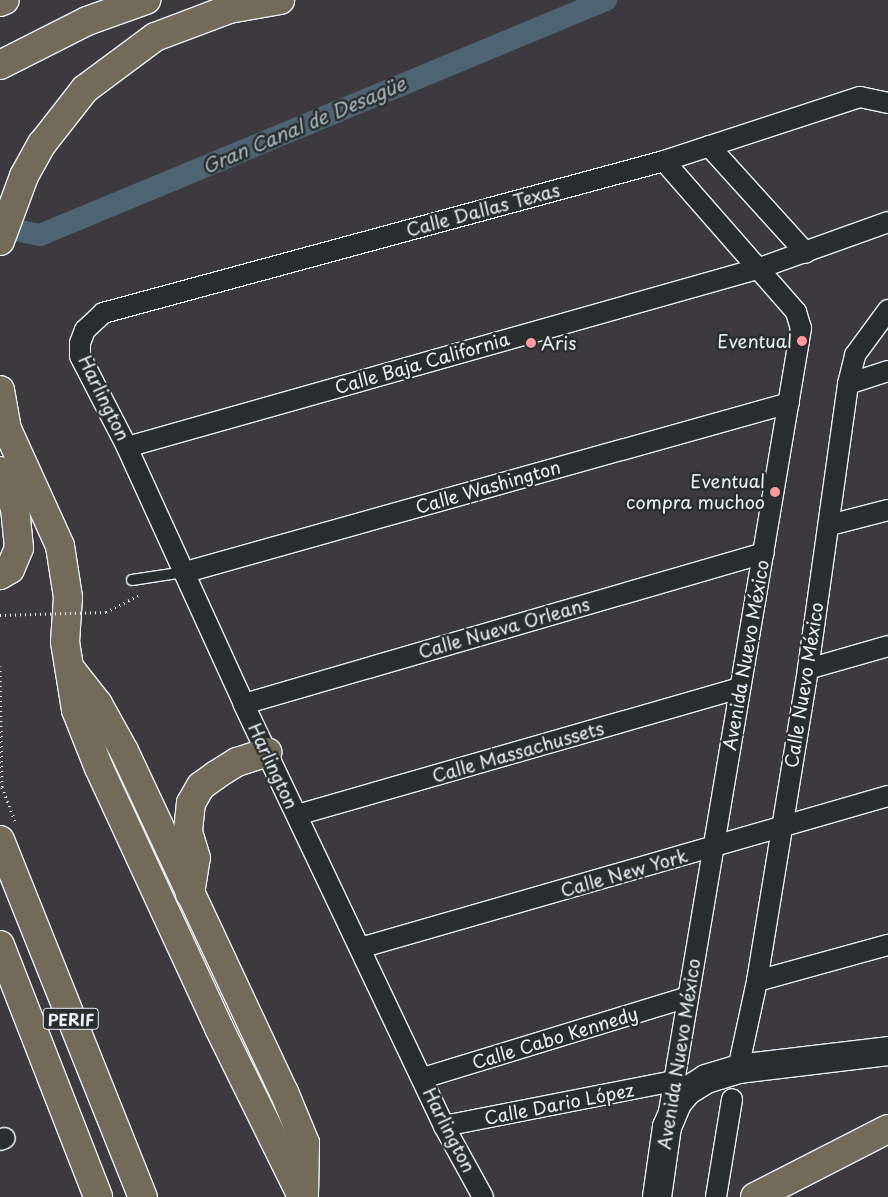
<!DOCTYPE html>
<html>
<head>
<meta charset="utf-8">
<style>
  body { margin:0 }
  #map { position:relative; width:888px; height:1197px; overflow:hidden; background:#3c3a3e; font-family:"Playpen Sans",sans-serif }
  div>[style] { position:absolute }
  .canal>* { height:22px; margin:-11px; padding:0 11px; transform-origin:11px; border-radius:11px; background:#4e6472 }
  .path>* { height:3px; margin-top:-1.5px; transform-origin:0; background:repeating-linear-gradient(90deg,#e8f1f8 0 1px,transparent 0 5px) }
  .roads { filter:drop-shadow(1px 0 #e8f1f8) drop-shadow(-1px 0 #e8f1f8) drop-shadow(0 1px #e8f1f8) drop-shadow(0 -1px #e8f1f8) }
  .lane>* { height:10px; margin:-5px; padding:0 5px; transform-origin:5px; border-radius:5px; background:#2a2d2e }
  .street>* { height:20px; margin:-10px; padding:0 10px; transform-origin:10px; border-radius:10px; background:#2a2d2e }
  .secondary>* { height:28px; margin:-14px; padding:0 14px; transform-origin:14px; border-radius:14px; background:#2a2d2e }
  .primary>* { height:28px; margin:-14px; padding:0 14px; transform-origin:14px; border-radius:14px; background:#736b5a }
  .highway>* { height:28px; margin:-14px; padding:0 14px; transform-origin:14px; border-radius:14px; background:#736b5a }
  .path-bridge>* { height:3px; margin-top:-1.5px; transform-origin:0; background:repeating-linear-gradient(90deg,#e8f1f8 0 1px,transparent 0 5px) }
  .dots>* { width:14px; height:14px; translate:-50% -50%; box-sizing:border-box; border:2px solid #2a2d2e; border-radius:50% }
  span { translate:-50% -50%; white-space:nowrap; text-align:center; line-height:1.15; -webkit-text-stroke:5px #2a2d2e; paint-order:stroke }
  .shield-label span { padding:1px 4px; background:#2a2d2e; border:1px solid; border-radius:4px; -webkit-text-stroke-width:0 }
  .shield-label { font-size:16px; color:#e8f1f8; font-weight:700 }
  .street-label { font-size:18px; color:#e8f1f8 }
  .poi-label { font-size:18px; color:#e8f1f8 }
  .right { translate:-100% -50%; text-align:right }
  .left { translate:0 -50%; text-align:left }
  .water-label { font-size:19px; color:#aab9c2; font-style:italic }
</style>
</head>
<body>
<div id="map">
  <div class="canal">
    <div style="left:0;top:227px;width:41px;rotate:11.3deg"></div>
    <div style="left:40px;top:235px;width:613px;rotate:-22.55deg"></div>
  </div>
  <div class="path">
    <div style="left:106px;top:612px;width:36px;rotate:-27deg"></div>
    <div style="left:0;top:666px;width:121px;rotate:89.1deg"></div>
    <div style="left:2px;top:787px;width:36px;rotate:69deg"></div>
  </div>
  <div class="roads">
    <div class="lane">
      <div style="left:132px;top:580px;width:54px;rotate:-8.6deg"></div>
    </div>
    <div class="street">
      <div style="left:709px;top:146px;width:144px;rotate:47.8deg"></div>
      <div style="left:664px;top:161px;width:201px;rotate:48.8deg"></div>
      <div style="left:796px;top:312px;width:17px;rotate:73deg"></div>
      <div style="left:801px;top:328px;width:795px;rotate:99.56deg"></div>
      <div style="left:848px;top:384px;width:42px;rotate:-18deg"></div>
      <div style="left:127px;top:447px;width:655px;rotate:-15.78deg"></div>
      <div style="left:757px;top:269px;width:139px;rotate:-19.7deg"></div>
      <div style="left:830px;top:525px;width:60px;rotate:-14.5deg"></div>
      <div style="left:186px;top:572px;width:626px;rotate:-15.66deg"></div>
      <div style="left:808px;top:669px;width:83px;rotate:-16deg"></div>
      <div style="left:244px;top:704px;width:541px;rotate:-16.19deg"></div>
      <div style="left:297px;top:815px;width:461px;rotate:-16deg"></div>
      <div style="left:360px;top:948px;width:549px;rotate:-16.06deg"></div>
      <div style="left:757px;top:981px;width:136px;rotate:-15.4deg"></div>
      <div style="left:738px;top:1069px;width:90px;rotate:-77.8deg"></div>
      <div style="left:757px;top:981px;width:316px;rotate:-80.7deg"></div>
      <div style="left:808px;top:669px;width:288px;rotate:-82deg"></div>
      <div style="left:848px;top:384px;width:30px;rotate:-76deg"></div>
      <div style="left:855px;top:355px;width:56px;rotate:-53.7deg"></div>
      <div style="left:423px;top:1078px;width:277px;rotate:-17deg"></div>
      <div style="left:444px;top:1126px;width:234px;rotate:-11.1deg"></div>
      <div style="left:0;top:1140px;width:5px;rotate:-22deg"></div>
      <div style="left:483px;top:1197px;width:81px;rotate:-118.8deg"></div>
      <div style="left:444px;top:1126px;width:467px;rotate:-115.4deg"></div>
      <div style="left:244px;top:704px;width:282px;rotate:-114.5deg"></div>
      <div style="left:127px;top:447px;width:102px;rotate:-117.3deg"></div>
      <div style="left:80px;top:356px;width:13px;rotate:-90deg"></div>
      <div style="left:80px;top:343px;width:14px;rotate:-69deg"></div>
      <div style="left:85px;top:330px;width:25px;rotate:-43deg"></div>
      <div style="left:103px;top:313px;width:581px;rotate:-15.16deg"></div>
      <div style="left:664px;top:161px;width:206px;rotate:-18.1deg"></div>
      <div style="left:860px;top:97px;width:29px;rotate:12deg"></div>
      <div style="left:716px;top:1197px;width:99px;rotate:-80.7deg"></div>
    </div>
    <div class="secondary">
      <div style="left:657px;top:1197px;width:71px;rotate:-81.9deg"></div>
      <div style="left:667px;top:1127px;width:26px;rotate:-67deg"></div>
      <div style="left:677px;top:1103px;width:16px;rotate:-50deg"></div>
      <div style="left:687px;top:1091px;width:22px;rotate:-32deg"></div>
      <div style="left:706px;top:1079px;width:34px;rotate:-17deg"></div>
      <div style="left:738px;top:1069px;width:151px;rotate:-6.8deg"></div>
    </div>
    <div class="primary">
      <div style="left:755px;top:1197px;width:149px;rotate:-27.1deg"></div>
    </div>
    <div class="highway">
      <div style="left:0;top:2px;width:5px;rotate:-22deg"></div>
      <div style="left:0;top:65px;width:97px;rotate:-26.8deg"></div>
      <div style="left:87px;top:21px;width:63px;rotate:-19.6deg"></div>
      <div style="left:0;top:241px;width:69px;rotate:-69.7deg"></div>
      <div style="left:24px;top:176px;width:37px;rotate:-61deg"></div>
      <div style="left:42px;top:144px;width:70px;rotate:-52deg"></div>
      <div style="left:85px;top:89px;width:87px;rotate:-36.6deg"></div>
      <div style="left:155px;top:37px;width:79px;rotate:-20.7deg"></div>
      <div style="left:229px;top:9px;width:52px;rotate:-10deg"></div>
      <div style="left:0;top:390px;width:40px;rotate:80deg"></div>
      <div style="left:7px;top:429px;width:128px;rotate:65.6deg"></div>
      <div style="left:60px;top:546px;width:52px;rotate:81.1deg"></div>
      <div style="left:68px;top:597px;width:45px;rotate:93.8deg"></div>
      <div style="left:65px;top:642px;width:69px;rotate:80.8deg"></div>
      <div style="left:76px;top:710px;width:62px;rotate:68.4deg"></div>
      <div style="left:99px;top:768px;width:286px;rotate:65.2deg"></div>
      <div style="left:219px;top:1028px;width:188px;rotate:63.8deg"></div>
      <div style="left:0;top:471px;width:40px;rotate:68deg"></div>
      <div style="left:15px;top:508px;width:40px;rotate:84.3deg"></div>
      <div style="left:19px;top:548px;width:23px;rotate:113deg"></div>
      <div style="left:10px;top:569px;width:12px;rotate:149deg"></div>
      <div style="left:72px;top:671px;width:42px;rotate:51.8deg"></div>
      <div style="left:98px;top:704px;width:54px;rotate:61deg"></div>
      <div style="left:124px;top:751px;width:377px;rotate:64.9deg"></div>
      <div style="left:284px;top:1092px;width:55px;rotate:67.6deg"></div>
      <div style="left:305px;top:1143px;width:54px;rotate:91.1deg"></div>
      <div style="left:0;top:840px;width:385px;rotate:68.2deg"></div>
      <div style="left:190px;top:894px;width:36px;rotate:-81deg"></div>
      <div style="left:196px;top:858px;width:28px;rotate:-107deg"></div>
      <div style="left:188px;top:831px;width:28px;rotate:-84deg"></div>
      <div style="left:191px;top:803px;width:20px;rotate:-60deg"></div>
      <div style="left:201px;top:786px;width:19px;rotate:-36deg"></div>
      <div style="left:216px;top:775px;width:25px;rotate:-32deg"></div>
      <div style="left:237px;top:762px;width:32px;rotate:-18deg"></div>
      <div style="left:0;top:945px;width:270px;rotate:68.7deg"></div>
    </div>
  </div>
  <div class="path-bridge">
    <div style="left:0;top:615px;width:106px;rotate:-1.6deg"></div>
  </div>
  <div class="dots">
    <div style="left:802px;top:341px;background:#ff9aa2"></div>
    <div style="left:531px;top:343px;background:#ff9aa2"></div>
    <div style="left:775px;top:492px;background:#ff9aa2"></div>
  </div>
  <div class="shield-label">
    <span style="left:71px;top:1019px">PERIF</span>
  </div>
  <div class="street-label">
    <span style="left:483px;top:210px;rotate:-15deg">Calle Dallas Texas</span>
    <span style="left:422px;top:363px;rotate:-16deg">Calle Baja California</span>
    <span style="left:104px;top:398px;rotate:64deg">Harlington</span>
    <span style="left:488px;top:487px;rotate:-16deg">Calle Washington</span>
    <span style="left:504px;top:628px;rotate:-16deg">Calle Nueva Orleans</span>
    <span style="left:746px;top:655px;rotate:-80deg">Avenida Nuevo México</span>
    <span style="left:804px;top:685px;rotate:-81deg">Calle Nuevo México</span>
    <span style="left:518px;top:752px;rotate:-16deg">Calle Massachussets</span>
    <span style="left:273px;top:766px;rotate:65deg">Harlington</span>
    <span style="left:624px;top:873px;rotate:-16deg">Calle New York</span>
    <span style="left:555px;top:1038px;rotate:-17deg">Calle Cabo Kennedy</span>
    <span style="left:679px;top:1054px;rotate:-81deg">Avenida Nuevo México</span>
    <span style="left:559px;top:1104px;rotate:-11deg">Calle Dario López</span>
    <span style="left:449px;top:1130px;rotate:63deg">Harlington</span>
  </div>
  <div class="poi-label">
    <span class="right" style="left:792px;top:341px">Eventual</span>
    <span class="left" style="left:541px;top:343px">Aris</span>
    <span class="right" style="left:765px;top:492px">Eventual<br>compra muchoo</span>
  </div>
  <div class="water-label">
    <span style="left:304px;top:125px;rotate:-23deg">Gran Canal de Desagüe</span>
  </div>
</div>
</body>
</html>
